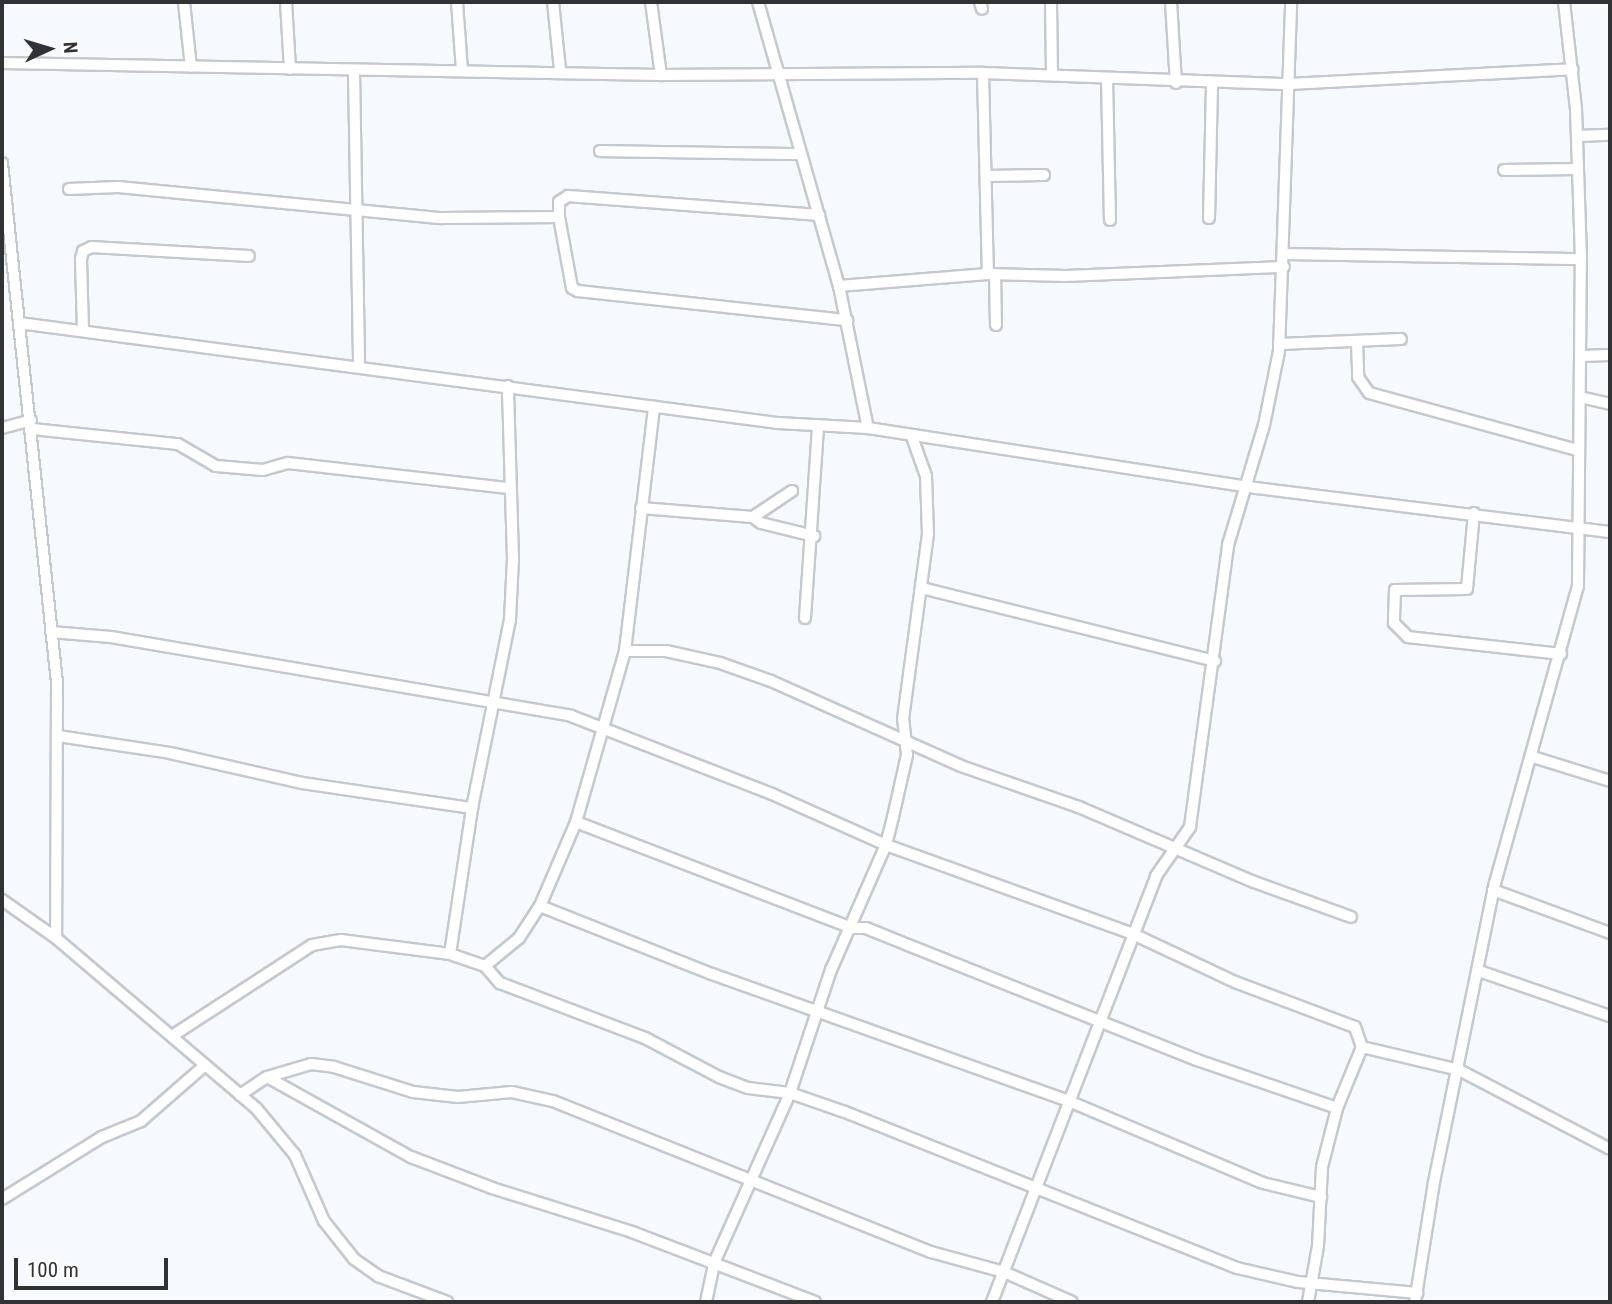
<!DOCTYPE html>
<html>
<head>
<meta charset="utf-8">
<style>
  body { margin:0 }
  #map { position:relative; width:1612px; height:1304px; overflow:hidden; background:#f6fafe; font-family:"Roboto Condensed",sans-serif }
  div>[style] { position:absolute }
  .roads { filter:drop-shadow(2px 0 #c4c9cf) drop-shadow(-2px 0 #c4c9cf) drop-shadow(0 2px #c4c9cf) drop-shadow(0 -2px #c4c9cf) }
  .street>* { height:10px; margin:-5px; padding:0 5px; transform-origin:5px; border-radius:5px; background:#fff }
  span { translate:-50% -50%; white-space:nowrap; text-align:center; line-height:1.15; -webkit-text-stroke:6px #fff; paint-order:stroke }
  .frame { position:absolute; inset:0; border:4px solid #303234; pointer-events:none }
  .north { position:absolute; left:14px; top:14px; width:70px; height:70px; -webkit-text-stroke:5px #fff; paint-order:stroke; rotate:86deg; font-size:19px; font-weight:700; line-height:28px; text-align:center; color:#303234 }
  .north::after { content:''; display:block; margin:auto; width:24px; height:32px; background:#303234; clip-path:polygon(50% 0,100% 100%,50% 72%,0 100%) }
  .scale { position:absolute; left:14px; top:1258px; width:154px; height:32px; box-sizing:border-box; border:4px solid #303234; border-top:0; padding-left:9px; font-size:21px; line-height:24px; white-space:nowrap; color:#303234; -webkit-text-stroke:5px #fff; paint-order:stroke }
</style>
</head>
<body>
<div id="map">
  <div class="roads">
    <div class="street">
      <div style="left:184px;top:2px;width:65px;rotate:83.9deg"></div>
      <div style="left:286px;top:2px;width:67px;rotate:86.6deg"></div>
      <div style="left:457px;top:2px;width:68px;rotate:85.8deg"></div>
      <div style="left:553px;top:2px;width:68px;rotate:84.1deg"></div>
      <div style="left:651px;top:2px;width:74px;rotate:82.2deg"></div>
      <div style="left:758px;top:2px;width:295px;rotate:74.1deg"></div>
      <div style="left:839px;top:286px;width:145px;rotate:78.5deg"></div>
      <div style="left:980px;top:2px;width:7px;rotate:74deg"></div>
      <div style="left:1051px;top:2px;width:73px;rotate:89.2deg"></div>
      <div style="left:1171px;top:2px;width:81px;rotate:86.5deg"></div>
      <div style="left:2px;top:63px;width:659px;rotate:1.04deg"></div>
      <div style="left:661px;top:75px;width:322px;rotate:-0.4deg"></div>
      <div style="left:983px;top:73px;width:306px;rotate:2.1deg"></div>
      <div style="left:1289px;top:84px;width:284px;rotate:-3deg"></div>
      <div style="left:354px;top:72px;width:294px;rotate:89deg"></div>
      <div style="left:983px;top:73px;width:201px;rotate:88.6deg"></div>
      <div style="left:1107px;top:78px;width:142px;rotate:88.8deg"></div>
      <div style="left:1577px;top:136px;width:33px;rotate:-2deg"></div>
      <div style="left:600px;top:151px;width:201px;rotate:0.9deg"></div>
      <div style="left:2px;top:163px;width:523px;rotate:83.96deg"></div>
      <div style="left:57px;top:683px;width:255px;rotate:90.2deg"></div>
      <div style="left:1504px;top:170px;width:74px;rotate:-0.8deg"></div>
      <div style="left:988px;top:176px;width:56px;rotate:-1deg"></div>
      <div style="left:69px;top:189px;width:49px;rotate:-2.3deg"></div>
      <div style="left:118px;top:187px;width:325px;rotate:5.5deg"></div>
      <div style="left:442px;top:218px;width:117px;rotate:-0.5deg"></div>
      <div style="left:559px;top:217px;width:15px;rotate:-90deg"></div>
      <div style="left:559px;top:202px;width:11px;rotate:-34deg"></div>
      <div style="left:568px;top:196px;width:252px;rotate:4.3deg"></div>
      <div style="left:559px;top:217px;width:72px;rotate:79.6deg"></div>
      <div style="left:572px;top:288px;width:7px;rotate:27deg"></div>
      <div style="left:578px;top:291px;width:271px;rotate:6.2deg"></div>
      <div style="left:1209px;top:218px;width:134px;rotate:-88.7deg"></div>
      <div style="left:1285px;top:254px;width:296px;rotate:1deg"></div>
      <div style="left:995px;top:274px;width:51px;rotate:88.9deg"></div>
      <div style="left:839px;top:286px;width:149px;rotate:-4.6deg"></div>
      <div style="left:988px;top:274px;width:78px;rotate:1.5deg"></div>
      <div style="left:1066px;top:276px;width:218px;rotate:-2.4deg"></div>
      <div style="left:19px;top:323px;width:766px;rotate:7.51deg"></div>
      <div style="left:778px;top:423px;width:90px;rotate:3.2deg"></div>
      <div style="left:868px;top:428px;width:393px;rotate:8.8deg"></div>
      <div style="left:1256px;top:488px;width:357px;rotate:7.1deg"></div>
      <div style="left:83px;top:331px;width:72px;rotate:-91.6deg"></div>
      <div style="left:81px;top:259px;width:8px;rotate:-76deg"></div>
      <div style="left:83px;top:251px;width:10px;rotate:-24deg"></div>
      <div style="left:92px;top:247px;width:157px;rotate:3.3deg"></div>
      <div style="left:1357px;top:341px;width:36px;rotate:88deg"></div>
      <div style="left:1358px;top:377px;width:19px;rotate:55deg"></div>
      <div style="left:1369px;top:393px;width:217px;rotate:15.3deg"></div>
      <div style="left:1279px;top:344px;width:122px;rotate:-2.3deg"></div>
      <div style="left:1581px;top:356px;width:29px;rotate:-2deg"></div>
      <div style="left:1580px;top:397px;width:31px;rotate:13deg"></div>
      <div style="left:2px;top:428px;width:30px;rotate:-15deg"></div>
      <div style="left:32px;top:429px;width:147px;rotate:5.9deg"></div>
      <div style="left:178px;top:444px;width:44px;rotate:30.1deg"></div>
      <div style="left:216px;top:466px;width:47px;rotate:4.9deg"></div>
      <div style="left:263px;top:470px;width:26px;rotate:-16deg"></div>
      <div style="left:288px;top:463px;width:222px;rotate:6.5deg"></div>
      <div style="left:641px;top:508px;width:112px;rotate:4.6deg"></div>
      <div style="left:753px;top:517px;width:47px;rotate:-33.7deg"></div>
      <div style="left:1474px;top:513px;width:76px;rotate:95.3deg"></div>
      <div style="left:1467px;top:589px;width:72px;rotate:179.2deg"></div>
      <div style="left:1395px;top:590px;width:33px;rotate:92deg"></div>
      <div style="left:1394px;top:623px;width:20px;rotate:45deg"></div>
      <div style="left:1408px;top:637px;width:154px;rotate:6.3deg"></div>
      <div style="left:753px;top:517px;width:10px;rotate:37deg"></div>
      <div style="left:761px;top:523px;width:55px;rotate:13.8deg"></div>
      <div style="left:922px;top:588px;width:302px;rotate:14deg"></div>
      <div style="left:805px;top:618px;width:193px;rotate:-86.1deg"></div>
      <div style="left:51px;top:632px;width:60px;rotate:4.8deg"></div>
      <div style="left:111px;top:637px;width:467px;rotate:9.7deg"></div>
      <div style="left:571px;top:716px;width:216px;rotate:21.2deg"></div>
      <div style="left:772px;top:794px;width:125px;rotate:24.1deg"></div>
      <div style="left:886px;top:845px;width:263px;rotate:19.8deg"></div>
      <div style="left:1133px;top:934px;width:113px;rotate:25.2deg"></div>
      <div style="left:1235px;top:982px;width:128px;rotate:20.6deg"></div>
      <div style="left:1355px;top:1027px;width:21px;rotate:71deg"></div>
      <div style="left:625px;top:651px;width:41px"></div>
      <div style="left:666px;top:651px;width:55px;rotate:12.5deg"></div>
      <div style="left:720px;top:663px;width:54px;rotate:19.4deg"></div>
      <div style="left:771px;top:681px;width:208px;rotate:24.1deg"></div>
      <div style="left:961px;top:766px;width:125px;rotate:19.2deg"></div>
      <div style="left:1079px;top:807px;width:190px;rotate:23.2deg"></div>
      <div style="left:1254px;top:882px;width:103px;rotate:19.8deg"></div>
      <div style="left:58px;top:736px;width:113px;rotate:8.6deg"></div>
      <div style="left:170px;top:753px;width:135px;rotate:12.8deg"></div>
      <div style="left:302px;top:783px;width:172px;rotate:8.4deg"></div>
      <div style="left:1533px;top:757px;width:81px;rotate:17.3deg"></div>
      <div style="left:576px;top:822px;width:296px;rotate:21deg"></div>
      <div style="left:852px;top:928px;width:14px"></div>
      <div style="left:866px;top:928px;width:45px;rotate:22deg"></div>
      <div style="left:908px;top:945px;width:311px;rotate:21.7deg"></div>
      <div style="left:1197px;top:1060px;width:148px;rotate:18.9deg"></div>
      <div style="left:1493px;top:890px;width:125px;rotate:20.2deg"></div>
      <div style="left:2px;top:900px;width:66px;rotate:35.1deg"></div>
      <div style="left:56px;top:938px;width:262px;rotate:40.4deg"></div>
      <div style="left:256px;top:1108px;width:61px;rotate:50.3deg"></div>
      <div style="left:295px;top:1155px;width:72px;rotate:66.3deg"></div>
      <div style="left:324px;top:1221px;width:48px;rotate:51.7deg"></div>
      <div style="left:354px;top:1259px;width:29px;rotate:35deg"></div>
      <div style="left:378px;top:1276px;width:74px;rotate:20.6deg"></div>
      <div style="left:540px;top:906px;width:185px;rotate:21.6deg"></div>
      <div style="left:712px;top:974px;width:381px;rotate:19.6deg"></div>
      <div style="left:1071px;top:1102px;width:208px;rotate:22.9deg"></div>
      <div style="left:1263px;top:1183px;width:60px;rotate:13.6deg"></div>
      <div style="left:450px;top:954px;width:148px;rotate:-81.4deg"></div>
      <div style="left:472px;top:808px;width:192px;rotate:-78.6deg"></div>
      <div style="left:510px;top:620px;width:61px;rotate:-87.2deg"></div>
      <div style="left:513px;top:559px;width:173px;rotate:-91.7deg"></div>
      <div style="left:485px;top:966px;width:44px;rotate:-39.5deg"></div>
      <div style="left:519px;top:938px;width:38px;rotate:-57deg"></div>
      <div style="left:540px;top:906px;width:91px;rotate:-66.8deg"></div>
      <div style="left:576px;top:822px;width:178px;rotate:-74deg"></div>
      <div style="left:625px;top:651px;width:246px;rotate:-83.2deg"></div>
      <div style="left:1479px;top:971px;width:139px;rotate:19deg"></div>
      <div style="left:172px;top:1036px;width:167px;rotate:-33deg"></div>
      <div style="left:312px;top:945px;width:29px;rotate:-10deg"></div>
      <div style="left:341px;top:940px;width:110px;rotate:7.3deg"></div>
      <div style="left:450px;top:954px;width:37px;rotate:19deg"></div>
      <div style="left:485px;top:966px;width:23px;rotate:49deg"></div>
      <div style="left:500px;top:983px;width:155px;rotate:20.8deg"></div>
      <div style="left:645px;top:1038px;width:84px;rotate:27.8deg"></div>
      <div style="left:719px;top:1077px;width:31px;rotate:21deg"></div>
      <div style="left:748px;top:1088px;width:42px;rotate:6.8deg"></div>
      <div style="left:790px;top:1093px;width:58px;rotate:19.1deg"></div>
      <div style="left:845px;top:1112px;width:422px;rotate:21.7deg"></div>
      <div style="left:1237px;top:1268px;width:63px;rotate:12.9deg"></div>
      <div style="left:1298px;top:1282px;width:120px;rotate:5.3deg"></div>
      <div style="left:267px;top:1077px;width:165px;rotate:29.1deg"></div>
      <div style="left:411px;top:1157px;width:87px;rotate:20.9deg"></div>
      <div style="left:492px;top:1188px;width:147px;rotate:17.4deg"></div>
      <div style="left:632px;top:1232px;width:196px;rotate:20.9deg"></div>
      <div style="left:240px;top:1095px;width:32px;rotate:-34deg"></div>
      <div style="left:267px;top:1077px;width:46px;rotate:-16.5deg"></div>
      <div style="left:311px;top:1064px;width:23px;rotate:7deg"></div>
      <div style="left:334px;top:1067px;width:83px;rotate:17.6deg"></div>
      <div style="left:413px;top:1092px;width:45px;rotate:6.3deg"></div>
      <div style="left:458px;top:1097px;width:54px;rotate:-5.3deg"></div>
      <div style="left:512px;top:1092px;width:42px;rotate:12.4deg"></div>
      <div style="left:553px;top:1101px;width:407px;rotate:21.8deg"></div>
      <div style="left:931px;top:1252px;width:76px;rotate:15.3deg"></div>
      <div style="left:1004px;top:1272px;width:74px;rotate:23.8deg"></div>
      <div style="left:2px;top:1199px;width:118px;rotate:-31.8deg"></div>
      <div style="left:102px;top:1137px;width:42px;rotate:-22.3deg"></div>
      <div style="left:141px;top:1121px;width:84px;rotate:-41.1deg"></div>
      <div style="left:706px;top:1302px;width:40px;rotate:-78deg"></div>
      <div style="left:714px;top:1263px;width:186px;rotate:-65.9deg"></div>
      <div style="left:790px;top:1093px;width:130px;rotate:-71.6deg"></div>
      <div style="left:831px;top:970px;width:137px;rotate:-66.3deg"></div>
      <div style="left:886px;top:845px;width:29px;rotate:-76deg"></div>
      <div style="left:893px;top:817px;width:64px;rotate:-77.3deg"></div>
      <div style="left:907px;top:755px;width:36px;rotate:-96deg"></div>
      <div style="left:903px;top:719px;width:187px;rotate:-82.3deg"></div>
      <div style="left:928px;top:534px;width:58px;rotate:-92deg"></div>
      <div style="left:926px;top:476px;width:41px;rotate:-109.7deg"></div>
      <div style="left:992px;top:1302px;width:456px;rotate:-68.9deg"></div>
      <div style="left:1156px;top:876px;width:60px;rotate:-55.2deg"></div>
      <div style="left:1190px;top:827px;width:285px;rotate:-82.3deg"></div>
      <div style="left:1228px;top:545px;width:125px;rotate:-73.3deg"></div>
      <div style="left:1264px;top:425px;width:76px;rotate:-78.5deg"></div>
      <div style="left:1279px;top:351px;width:349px;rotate:-88deg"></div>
      <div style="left:1308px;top:1302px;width:57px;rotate:-79.9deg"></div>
      <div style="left:1318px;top:1246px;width:79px;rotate:-87.1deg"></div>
      <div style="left:1322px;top:1167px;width:61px;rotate:-75.7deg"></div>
      <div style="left:1337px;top:1108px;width:66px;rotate:-67.7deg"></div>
      <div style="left:1362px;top:1047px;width:100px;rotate:13.3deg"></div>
      <div style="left:1459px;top:1070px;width:170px;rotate:27.6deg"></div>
      <div style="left:1415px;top:1302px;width:121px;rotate:-81deg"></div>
      <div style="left:1434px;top:1182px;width:305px;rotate:-78.5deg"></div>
      <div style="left:1495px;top:883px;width:308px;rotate:-74.4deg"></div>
      <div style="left:1578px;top:586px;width:327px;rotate:-89.5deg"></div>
      <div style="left:1581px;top:259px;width:150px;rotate:-91.9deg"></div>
      <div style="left:1576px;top:109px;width:108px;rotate:-96.4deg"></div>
    </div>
  </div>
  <div class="frame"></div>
  <div class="north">N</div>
  <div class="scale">100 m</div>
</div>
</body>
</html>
